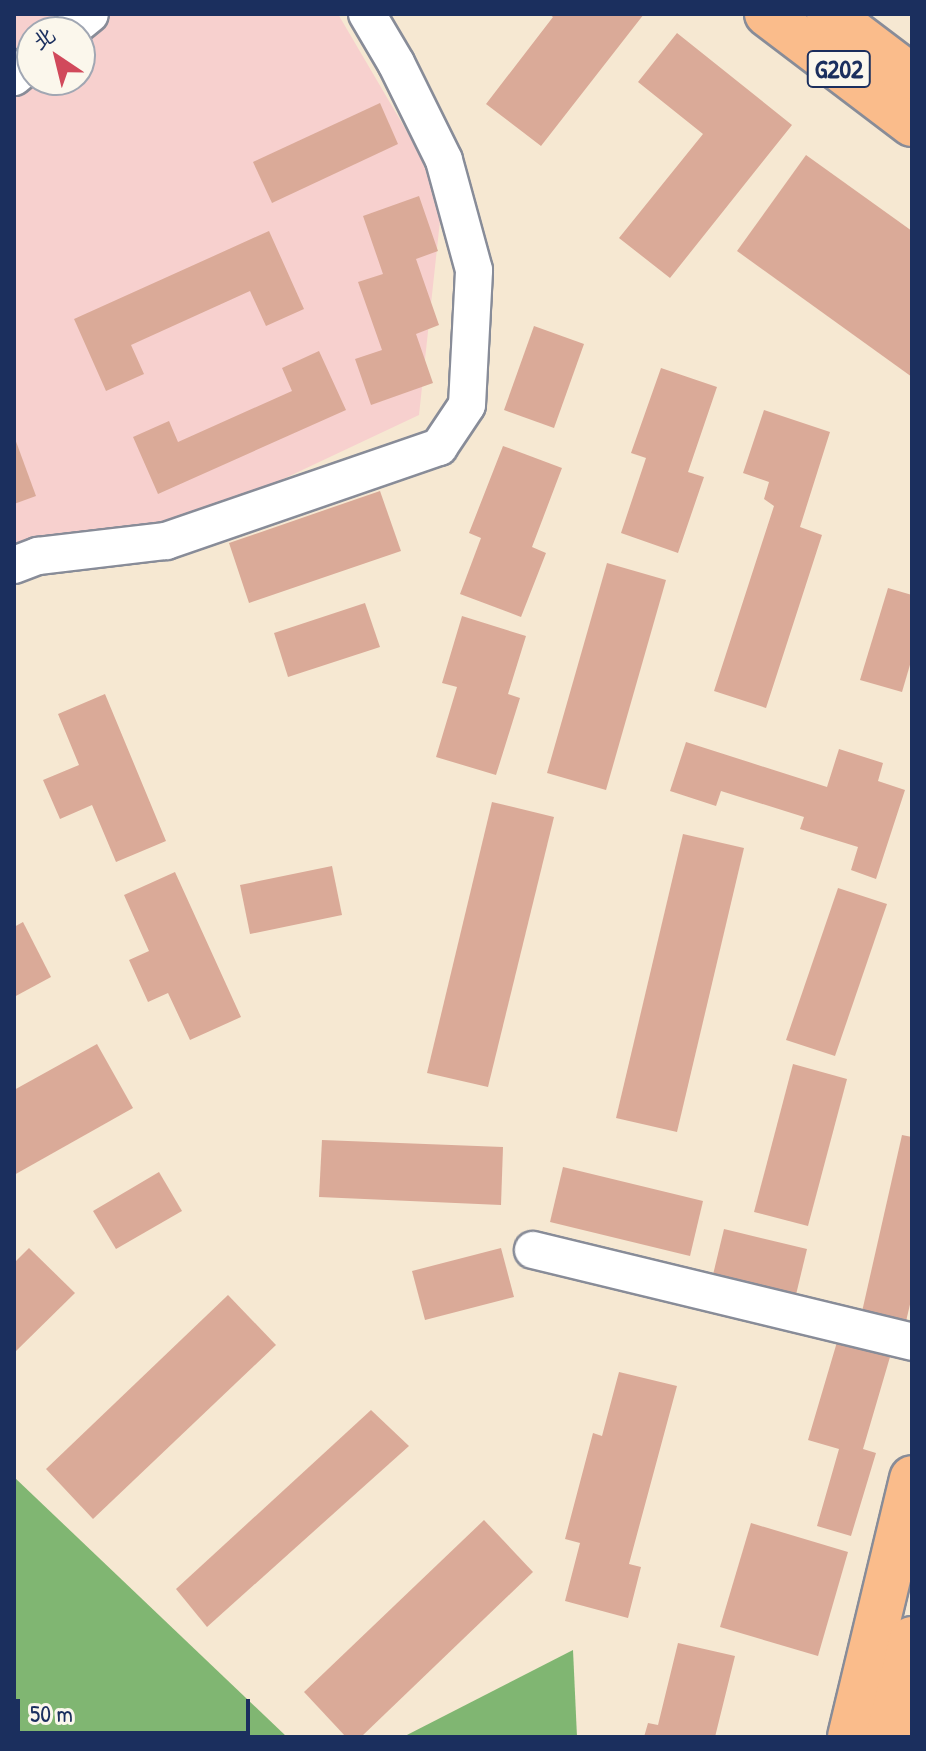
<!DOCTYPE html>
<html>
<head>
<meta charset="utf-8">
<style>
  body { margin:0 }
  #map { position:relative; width:926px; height:1751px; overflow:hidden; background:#f6e8d2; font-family:"Patrick Hand","LXGW WenKai TC",sans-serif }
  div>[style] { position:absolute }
  .built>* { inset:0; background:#f7d0ce }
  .forest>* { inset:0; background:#80b672 }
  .building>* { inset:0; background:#daaa98 }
  .roads { filter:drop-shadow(2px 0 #888c98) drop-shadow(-2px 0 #888c98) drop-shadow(0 2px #888c98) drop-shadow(0 -2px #888c98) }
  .street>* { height:36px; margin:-18px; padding:0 18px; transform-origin:18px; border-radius:18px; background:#fff }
  .highway>* { height:44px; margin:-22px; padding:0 22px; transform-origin:22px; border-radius:22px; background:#fabc8b }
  span { translate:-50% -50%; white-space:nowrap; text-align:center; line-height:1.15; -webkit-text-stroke:7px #fbf7ec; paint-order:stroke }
  .shield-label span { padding:2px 6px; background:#fbf7ec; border:2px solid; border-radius:6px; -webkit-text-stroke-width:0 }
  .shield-label { font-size:26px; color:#1b2f5e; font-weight:700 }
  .frame { position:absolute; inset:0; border:16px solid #1b2f5e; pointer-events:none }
  .north { position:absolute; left:16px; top:16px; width:80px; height:80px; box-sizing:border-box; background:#fbf7ec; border:2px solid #a1a7b3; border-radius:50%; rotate:325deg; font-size:22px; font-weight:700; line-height:32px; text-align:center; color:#1b2f5e }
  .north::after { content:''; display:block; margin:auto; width:28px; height:36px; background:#d1495b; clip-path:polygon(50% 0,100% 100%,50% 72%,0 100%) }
  .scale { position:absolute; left:16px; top:1699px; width:234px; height:36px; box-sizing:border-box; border:4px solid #1b2f5e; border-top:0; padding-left:10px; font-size:24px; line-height:28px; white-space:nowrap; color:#1b2f5e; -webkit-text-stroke:6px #fbf7ec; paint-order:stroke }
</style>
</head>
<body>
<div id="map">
  <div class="built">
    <div style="clip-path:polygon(evenodd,14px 14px,338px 14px,443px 193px,419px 415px,209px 514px,14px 545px,14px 14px,32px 32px,80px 32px,80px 80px,32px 80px,32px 32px)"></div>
  </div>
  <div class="forest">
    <div style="clip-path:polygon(14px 1477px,287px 1737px,14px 1737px)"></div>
    <div style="clip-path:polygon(573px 1650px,577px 1737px,403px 1737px)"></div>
  </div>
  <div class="building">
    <div style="clip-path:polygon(549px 14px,644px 14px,541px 146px,486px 104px,553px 17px)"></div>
    <div style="clip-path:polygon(677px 33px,792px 125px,670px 278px,619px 238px,703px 134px,638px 82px)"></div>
    <div style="clip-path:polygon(380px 103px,398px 144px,272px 203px,253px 162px)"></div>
    <div style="clip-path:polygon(806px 155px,912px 231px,912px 377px,737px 251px)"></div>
    <div style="clip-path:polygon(419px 196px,438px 251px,416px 259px,439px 325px,416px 334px,433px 383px,371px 405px,355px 359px,382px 350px,358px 282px,383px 274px,363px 216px)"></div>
    <div style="clip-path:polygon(269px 231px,304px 309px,266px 326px,250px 291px,131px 345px,144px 374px,106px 391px,74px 319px)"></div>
    <div style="clip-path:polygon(534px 326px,584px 344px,554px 428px,504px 410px)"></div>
    <div style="clip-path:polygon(319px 351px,346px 410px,158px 494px,133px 437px,169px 421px,178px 442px,292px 391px,282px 368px)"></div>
    <div style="clip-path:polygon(661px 368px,717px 387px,688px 472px,704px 477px,678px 553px,621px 533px,646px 458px,631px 453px)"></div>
    <div style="clip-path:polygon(764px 410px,830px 432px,800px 527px,822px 535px,766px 708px,714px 691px,774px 506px,764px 499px,769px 482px,743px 473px)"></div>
    <div style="clip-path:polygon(14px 436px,36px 496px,14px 504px)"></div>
    <div style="clip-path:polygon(503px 446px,562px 468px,532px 547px,546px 553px,521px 617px,460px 594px,481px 538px,469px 533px)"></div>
    <div style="clip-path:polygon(380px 491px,401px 551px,249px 603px,229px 543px)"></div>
    <div style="clip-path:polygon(607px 563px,666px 580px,606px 790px,547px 773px)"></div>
    <div style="clip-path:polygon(888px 588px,912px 595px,912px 658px,902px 692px,860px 680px)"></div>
    <div style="clip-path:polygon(365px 603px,380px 647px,288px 677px,274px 633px)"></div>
    <div style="clip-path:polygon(462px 616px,526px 636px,508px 694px,520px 698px,496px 775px,436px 757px,457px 687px,442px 683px)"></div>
    <div style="clip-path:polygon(105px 694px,166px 841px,116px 862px,92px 805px,60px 819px,43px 780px,79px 765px,58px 714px)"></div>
    <div style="clip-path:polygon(686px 742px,827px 787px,839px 749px,883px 763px,878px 781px,905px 790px,876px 879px,851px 870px,858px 847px,800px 829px,804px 817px,721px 791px,716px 806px,670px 791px)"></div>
    <div style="clip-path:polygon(492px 802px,554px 817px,488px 1087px,427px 1073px)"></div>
    <div style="clip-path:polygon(683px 834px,744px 848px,677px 1132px,616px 1118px)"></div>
    <div style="clip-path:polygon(332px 866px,342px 915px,250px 934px,240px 885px)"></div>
    <div style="clip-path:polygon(175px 872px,241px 1017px,190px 1040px,168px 993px,148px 1002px,129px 960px,149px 951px,124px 895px)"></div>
    <div style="clip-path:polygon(838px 888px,887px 904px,835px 1056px,786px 1040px)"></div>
    <div style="clip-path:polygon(23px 922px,51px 977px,14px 997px,14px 927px)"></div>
    <div style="clip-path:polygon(97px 1044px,133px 1108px,14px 1175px,14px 1090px)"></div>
    <div style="clip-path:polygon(793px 1064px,847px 1079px,808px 1226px,754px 1212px)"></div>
    <div style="clip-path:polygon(902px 1135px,912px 1137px,912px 1296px,903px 1334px,859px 1325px)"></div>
    <div style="clip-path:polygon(322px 1140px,503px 1147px,501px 1205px,319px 1197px)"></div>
    <div style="clip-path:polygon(563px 1167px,703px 1201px,690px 1256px,550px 1222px)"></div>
    <div style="clip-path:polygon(159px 1172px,182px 1211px,116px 1249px,93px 1211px)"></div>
    <div style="clip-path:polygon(724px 1229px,807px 1249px,794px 1303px,711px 1283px)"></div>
    <div style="clip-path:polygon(29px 1248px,75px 1293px,14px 1353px,14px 1263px)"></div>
    <div style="clip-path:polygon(501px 1248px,514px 1297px,425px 1320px,412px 1271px)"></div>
    <div style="clip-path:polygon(228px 1295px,276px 1345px,93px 1519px,46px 1469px)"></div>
    <div style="clip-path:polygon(837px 1342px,890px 1357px,863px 1449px,876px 1453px,851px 1536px,817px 1526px,839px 1449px,808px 1440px)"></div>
    <div style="clip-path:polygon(619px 1372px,677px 1386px,629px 1564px,641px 1567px,628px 1618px,565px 1601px,580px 1543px,565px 1539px,593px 1433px,602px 1436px)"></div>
    <div style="clip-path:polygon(371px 1410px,409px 1446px,207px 1627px,176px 1589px)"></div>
    <div style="clip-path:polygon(484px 1520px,533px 1572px,361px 1737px,346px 1737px,304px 1692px)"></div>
    <div style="clip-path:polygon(751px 1523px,848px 1552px,818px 1656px,720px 1627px)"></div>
    <div style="clip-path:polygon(678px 1643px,735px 1656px,715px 1737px,644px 1737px,648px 1723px,658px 1725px)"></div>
  </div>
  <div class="roads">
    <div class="street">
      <div style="left:68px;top:32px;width:28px;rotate:-39deg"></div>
      <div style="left:14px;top:77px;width:23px;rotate:-40deg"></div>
      <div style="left:14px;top:565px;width:26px;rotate:-21deg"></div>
      <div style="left:38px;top:556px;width:129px;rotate:-6.7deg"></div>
      <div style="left:166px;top:541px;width:289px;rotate:-19deg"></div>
      <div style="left:439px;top:447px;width:50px;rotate:-56.3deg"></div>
      <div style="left:467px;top:405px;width:135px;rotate:-87deg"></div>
      <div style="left:474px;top:270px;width:114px;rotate:-105.3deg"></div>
      <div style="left:444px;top:160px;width:108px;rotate:-116.3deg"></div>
      <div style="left:396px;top:63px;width:57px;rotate:-120.6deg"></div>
      <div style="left:533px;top:1250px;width:390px;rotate:13.6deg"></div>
    </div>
    <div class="highway">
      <div style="left:767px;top:14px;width:182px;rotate:37.2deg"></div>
      <div style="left:829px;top:14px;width:104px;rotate:37.2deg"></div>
      <div style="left:850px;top:1737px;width:266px;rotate:-76.5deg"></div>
      <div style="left:888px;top:1737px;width:101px;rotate:-76.2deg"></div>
    </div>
  </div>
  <div class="shield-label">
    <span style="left:839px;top:69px">G202</span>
  </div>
  <div class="frame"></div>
  <div class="north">北</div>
  <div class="scale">50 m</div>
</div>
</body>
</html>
